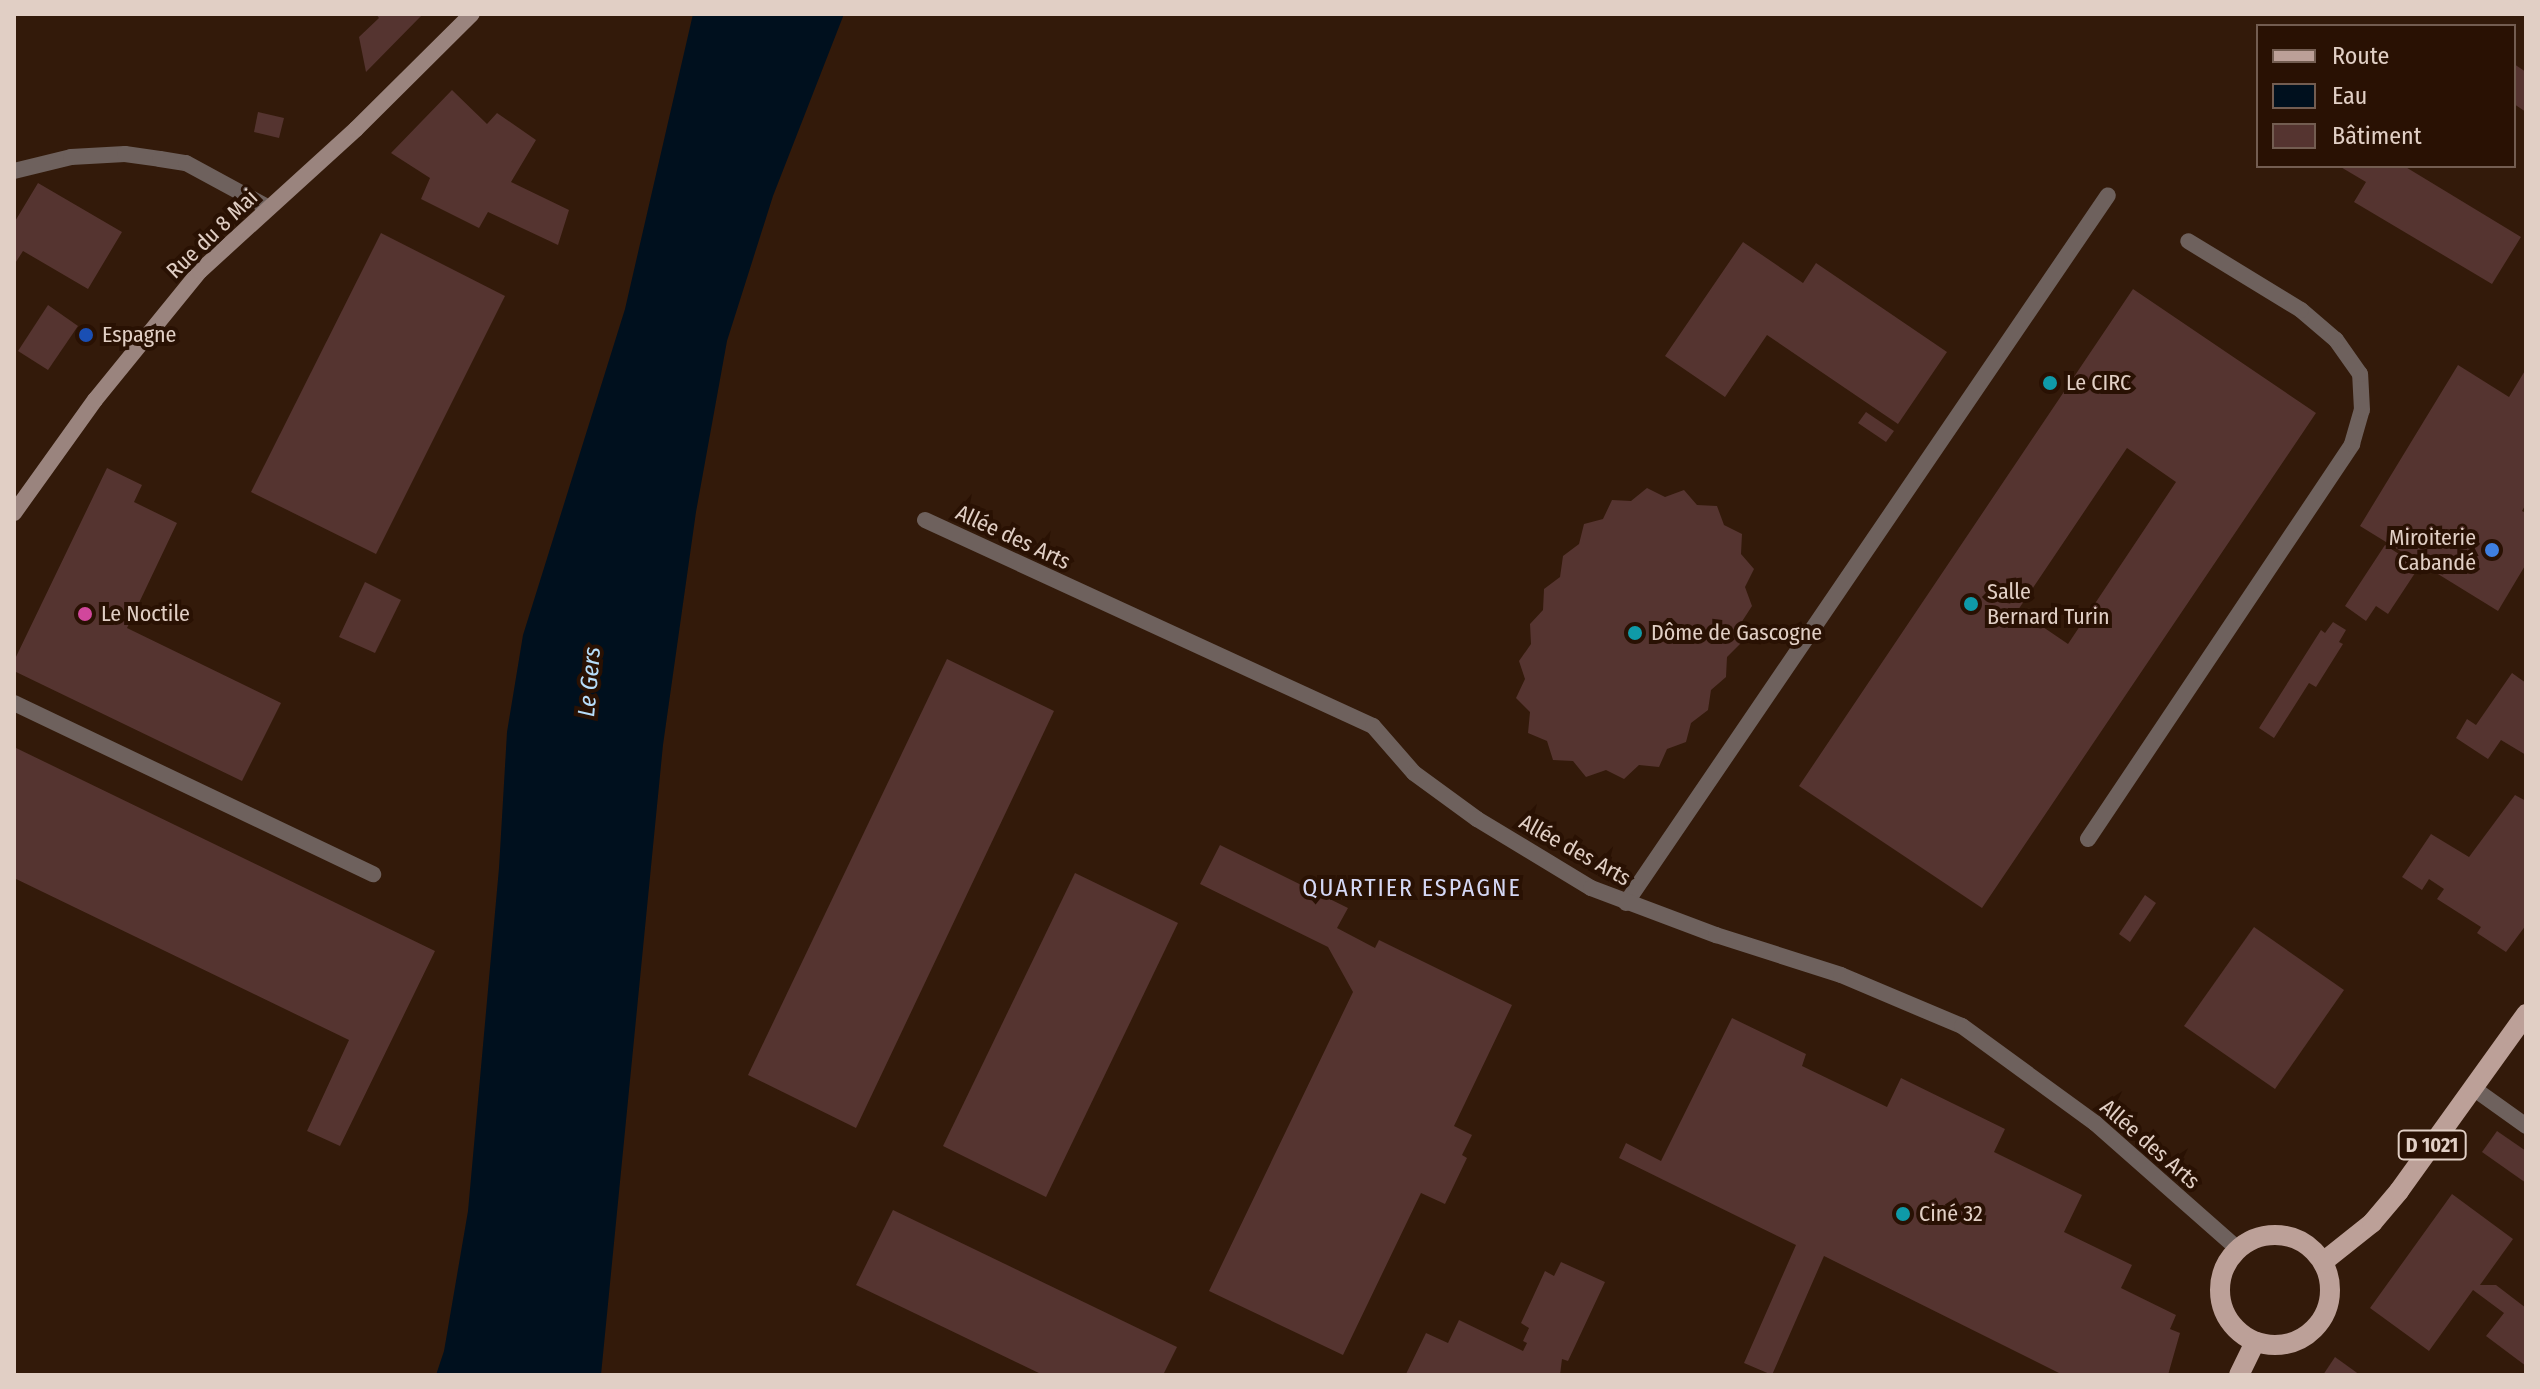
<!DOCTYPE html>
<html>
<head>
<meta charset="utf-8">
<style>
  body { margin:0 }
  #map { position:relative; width:2540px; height:1389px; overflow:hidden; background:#331a0a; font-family:"Fira Sans Condensed",sans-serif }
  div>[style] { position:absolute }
  .water>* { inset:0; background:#00101e }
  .building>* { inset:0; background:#553430 }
  .lane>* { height:16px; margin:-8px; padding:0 8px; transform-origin:8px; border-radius:8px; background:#6e615d }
  .street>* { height:16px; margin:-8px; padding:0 8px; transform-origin:8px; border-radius:8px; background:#6e615d }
  .secondary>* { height:16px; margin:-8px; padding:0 8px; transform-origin:8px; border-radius:8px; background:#9a847e }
  .primary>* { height:20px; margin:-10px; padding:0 10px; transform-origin:10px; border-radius:10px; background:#bca098 }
  .primary>.ring { margin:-10px; padding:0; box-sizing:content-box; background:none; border:20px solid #bca098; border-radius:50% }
  .dots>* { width:22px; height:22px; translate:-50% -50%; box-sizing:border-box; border:4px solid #291103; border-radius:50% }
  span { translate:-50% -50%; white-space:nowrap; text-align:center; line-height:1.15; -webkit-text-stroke:8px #291103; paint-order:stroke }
  .shield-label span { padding:2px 6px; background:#291103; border:2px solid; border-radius:6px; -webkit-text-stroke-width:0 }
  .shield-label { font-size:20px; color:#e1cfc5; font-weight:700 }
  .street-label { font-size:22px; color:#e1cfc5 }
  .poi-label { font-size:22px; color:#e1cfc5 }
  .left { translate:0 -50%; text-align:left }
  .right { translate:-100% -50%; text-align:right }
  .water-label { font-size:24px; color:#b6ddfa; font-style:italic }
  .neighbourhood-label { font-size:24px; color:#d4d7f4; letter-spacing:2px }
  .frame { position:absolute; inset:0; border:16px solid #e1cfc5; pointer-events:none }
  .legend { position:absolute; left:2256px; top:24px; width:260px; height:144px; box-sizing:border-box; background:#291103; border:2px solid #735d51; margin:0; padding:10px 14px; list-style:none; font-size:24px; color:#e1cfc5 }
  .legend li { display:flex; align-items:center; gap:16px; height:40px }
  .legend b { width:40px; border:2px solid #735d51 }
</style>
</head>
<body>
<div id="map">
  <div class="water">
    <div style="clip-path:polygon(693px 14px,844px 14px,773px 196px,727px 341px,696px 512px,663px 745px,601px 1375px,436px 1375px,444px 1351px,468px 1211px,499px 868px,507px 732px,523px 635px,625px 309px)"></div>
  </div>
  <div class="building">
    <div style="clip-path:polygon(376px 14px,423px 14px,366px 72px,359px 37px,379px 18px)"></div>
    <div style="clip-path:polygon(2514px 64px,2526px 72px,2526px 112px,2514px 104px)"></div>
    <div style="clip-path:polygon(452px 90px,487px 124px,497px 113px,536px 140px,511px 182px,569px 210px,558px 245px,488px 212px,479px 228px,421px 199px,430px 178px,391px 153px)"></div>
    <div style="clip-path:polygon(258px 112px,284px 118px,279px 138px,254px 132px)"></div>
    <div style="clip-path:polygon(2339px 166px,2404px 166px,2521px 237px,2492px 284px,2354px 202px,2366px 182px)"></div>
    <div style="clip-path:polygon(38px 183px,122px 232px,88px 289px,23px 251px,14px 265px,14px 223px)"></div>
    <div style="clip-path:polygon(381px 233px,505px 296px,376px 554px,251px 492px)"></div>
    <div style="clip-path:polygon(1743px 242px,1803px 283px,1816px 263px,1947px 352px,1898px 424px,1767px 335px,1725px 397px,1665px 356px)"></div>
    <div style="clip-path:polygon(evenodd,2133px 289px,2316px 413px,1982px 908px,1799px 786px,2133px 289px,2127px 448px,2176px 482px,2068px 644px,2018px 610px,2127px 448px)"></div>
    <div style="clip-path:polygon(48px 305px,78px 326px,48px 370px,18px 351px)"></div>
    <div style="clip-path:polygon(2458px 365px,2509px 397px,2526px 369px,2526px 504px,2522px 511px,2526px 513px,2526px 564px,2498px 611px,2360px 526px)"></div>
    <div style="clip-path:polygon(1866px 412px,1894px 431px,1886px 442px,1858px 423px)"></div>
    <div style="clip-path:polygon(107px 468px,142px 485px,134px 502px,177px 523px,127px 628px,281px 703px,242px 781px,14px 671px,14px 661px)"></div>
    <div style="clip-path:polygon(1647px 488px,1665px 497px,1684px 490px,1697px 505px,1717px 506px,1724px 525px,1742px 534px,1741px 554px,1754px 569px,1745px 587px,1752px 606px,1741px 623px,1741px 643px,1727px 657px,1726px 677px,1711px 690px,1708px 710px,1691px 723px,1686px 742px,1667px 749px,1659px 767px,1639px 765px,1624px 779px,1606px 770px,1586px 777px,1573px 761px,1553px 760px,1547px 741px,1528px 733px,1530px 712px,1516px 698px,1525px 679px,1519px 661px,1531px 644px,1530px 624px,1543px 610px,1544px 589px,1560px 577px,1563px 556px,1579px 544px,1584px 524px,1603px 519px,1612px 500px,1631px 501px)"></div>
    <div style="clip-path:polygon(2385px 545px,2419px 567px,2388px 614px,2376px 606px,2366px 621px,2345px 606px)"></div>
    <div style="clip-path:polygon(365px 582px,401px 600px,375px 653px,339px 637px)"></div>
    <div style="clip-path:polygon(2333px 622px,2346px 630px,2339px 642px,2343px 644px,2316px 687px,2309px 683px,2274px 738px,2259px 728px,2321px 630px,2325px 633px)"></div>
    <div style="clip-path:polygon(947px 659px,1054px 711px,856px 1128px,748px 1075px)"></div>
    <div style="clip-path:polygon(2512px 673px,2526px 683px,2526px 755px,2501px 740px,2488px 759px,2456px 738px,2467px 719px,2476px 725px)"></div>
    <div style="clip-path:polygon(14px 747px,435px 951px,340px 1146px,307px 1131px,349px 1040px,14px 878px)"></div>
    <div style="clip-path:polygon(2515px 795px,2526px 801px,2526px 925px,2506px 952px,2477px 933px,2481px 927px,2437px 899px,2444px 889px,2429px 879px,2422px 890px,2402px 877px,2431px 834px,2469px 857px)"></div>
    <div style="clip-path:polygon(1220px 845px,1348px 908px,1337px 928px,1375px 948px,1379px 940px,1512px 1005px,1454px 1126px,1472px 1135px,1462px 1155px,1467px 1158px,1445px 1204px,1421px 1193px,1343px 1355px,1209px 1291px,1353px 992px,1328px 947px,1200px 884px)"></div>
    <div style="clip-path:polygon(1075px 873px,1178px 923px,1046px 1197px,943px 1146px)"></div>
    <div style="clip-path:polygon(2145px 895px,2156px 903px,2130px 942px,2119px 934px)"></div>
    <div style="clip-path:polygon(2254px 927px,2344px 990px,2275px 1089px,2184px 1026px)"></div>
    <div style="clip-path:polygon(1732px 1018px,1806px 1054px,1802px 1066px,1887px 1107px,1901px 1078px,2005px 1129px,1994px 1152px,2082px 1195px,2064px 1232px,2132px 1265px,2121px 1288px,2176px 1315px,2170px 1329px,2180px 1333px,2168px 1375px,2063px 1375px,1824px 1256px,1772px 1375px,1744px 1363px,1796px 1245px,1619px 1158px,1626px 1143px,1661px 1161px)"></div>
    <div style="clip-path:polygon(2497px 1131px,2526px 1151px,2526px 1183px,2482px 1152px)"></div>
    <div style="clip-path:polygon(2452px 1194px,2513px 1239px,2480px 1285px,2496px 1285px,2526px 1308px,2526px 1366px,2486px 1336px,2504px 1313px,2473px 1290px,2429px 1351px,2370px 1308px)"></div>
    <div style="clip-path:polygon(893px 1210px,1177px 1347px,1163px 1375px,1043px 1375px,856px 1285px)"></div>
    <div style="clip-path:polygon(1561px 1262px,1605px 1282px,1568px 1361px,1562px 1359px,1560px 1375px,1406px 1374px,1426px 1333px,1448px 1343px,1459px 1320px,1523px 1351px,1527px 1343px,1523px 1341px,1529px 1328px,1521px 1323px,1545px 1271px,1554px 1276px)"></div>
    <div style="clip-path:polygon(2335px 1357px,2360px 1375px,2323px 1375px)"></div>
  </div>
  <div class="lane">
    <div style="left:2088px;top:839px;width:475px;rotate:-56.2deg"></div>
    <div style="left:2352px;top:444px;width:35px;rotate:-74deg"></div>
    <div style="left:2362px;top:410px;width:36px;rotate:-93deg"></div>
    <div style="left:2360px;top:374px;width:42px;rotate:-125.2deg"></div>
    <div style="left:2336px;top:340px;width:46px;rotate:-139.4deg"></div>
    <div style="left:2301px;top:310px;width:132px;rotate:-148.6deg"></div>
    <div style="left:1626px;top:903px;width:856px;rotate:-55.75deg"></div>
  </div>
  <div class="street">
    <div style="left:14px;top:171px;width:59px;rotate:-13.8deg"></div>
    <div style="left:71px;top:157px;width:54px;rotate:-3.2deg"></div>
    <div style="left:125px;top:154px;width:35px;rotate:8deg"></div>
    <div style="left:160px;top:159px;width:26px;rotate:9deg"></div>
    <div style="left:186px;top:163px;width:94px;rotate:28.5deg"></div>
    <div style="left:925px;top:520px;width:493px;rotate:24.7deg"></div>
    <div style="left:1373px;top:726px;width:62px;rotate:48.9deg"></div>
    <div style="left:1414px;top:773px;width:78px;rotate:36.1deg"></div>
    <div style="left:1477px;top:819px;width:133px;rotate:31.2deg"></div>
    <div style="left:1591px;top:888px;width:134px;rotate:20.6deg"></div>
    <div style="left:1716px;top:935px;width:131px;rotate:17.7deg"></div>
    <div style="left:1841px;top:975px;width:131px;rotate:22.9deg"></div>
    <div style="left:1962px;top:1026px;width:165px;rotate:36.1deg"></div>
    <div style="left:2095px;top:1123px;width:189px;rotate:41.4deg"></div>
    <div style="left:14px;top:703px;width:398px;rotate:25.5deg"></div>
    <div style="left:2473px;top:1088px;width:65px;rotate:35.6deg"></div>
  </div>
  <div class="secondary">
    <div style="left:14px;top:513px;width:139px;rotate:-54.4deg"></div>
    <div style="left:95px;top:400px;width:166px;rotate:-50.9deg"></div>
    <div style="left:200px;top:271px;width:211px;rotate:-42.3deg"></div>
    <div style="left:356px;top:129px;width:163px;rotate:-44.8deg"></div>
  </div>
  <div class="primary">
    <div class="ring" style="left:2220px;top:1235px;width:90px;height:90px"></div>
    <div style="left:2323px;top:1262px;width:63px;rotate:-38.5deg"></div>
    <div style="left:2372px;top:1223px;width:42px;rotate:-49.8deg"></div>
    <div style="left:2399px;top:1191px;width:218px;rotate:-54.3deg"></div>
    <div style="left:2239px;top:1375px;width:37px;rotate:-64deg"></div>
  </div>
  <div class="dots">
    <div style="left:86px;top:335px;background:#1a4fb4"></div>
    <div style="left:2050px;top:383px;background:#0f9aa8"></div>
    <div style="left:2492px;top:550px;background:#3f7fe0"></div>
    <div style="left:1971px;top:604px;background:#0f9aa8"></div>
    <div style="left:85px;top:614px;background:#d1479c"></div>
    <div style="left:1635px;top:633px;background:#0f9aa8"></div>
    <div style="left:1903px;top:1214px;background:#0f9aa8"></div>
  </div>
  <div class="shield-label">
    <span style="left:2432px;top:1145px">D 1021</span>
  </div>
  <div class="street-label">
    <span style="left:212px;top:234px;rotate:-44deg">Rue du 8 Mai</span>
    <span style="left:1013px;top:537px;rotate:25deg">Allée des Arts</span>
    <span style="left:1575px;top:850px;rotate:29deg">Allée des Arts</span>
    <span style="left:2150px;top:1144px;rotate:41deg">Allée des Arts</span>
  </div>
  <div class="poi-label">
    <span class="left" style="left:102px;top:335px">Espagne</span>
    <span class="left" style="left:2066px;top:383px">Le CIRC</span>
    <span class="right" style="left:2476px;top:550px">Miroiterie<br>Cabandé</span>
    <span class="left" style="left:1987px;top:604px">Salle<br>Bernard Turin</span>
    <span class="left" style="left:101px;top:614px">Le Noctile</span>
    <span class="left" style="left:1651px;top:633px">Dôme de Gascogne</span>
    <span class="left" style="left:1919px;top:1214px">Ciné 32</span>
  </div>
  <div class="water-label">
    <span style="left:590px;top:682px;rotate:-85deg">Le Gers</span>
  </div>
  <div class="neighbourhood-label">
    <span style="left:1412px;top:889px">QUARTIER ESPAGNE</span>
  </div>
  <div class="frame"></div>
  <ul class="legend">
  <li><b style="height:10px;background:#bca098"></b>Route</li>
  <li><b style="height:22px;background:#00101e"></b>Eau</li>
  <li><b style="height:22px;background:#553430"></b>Bâtiment</li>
  </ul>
</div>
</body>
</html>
